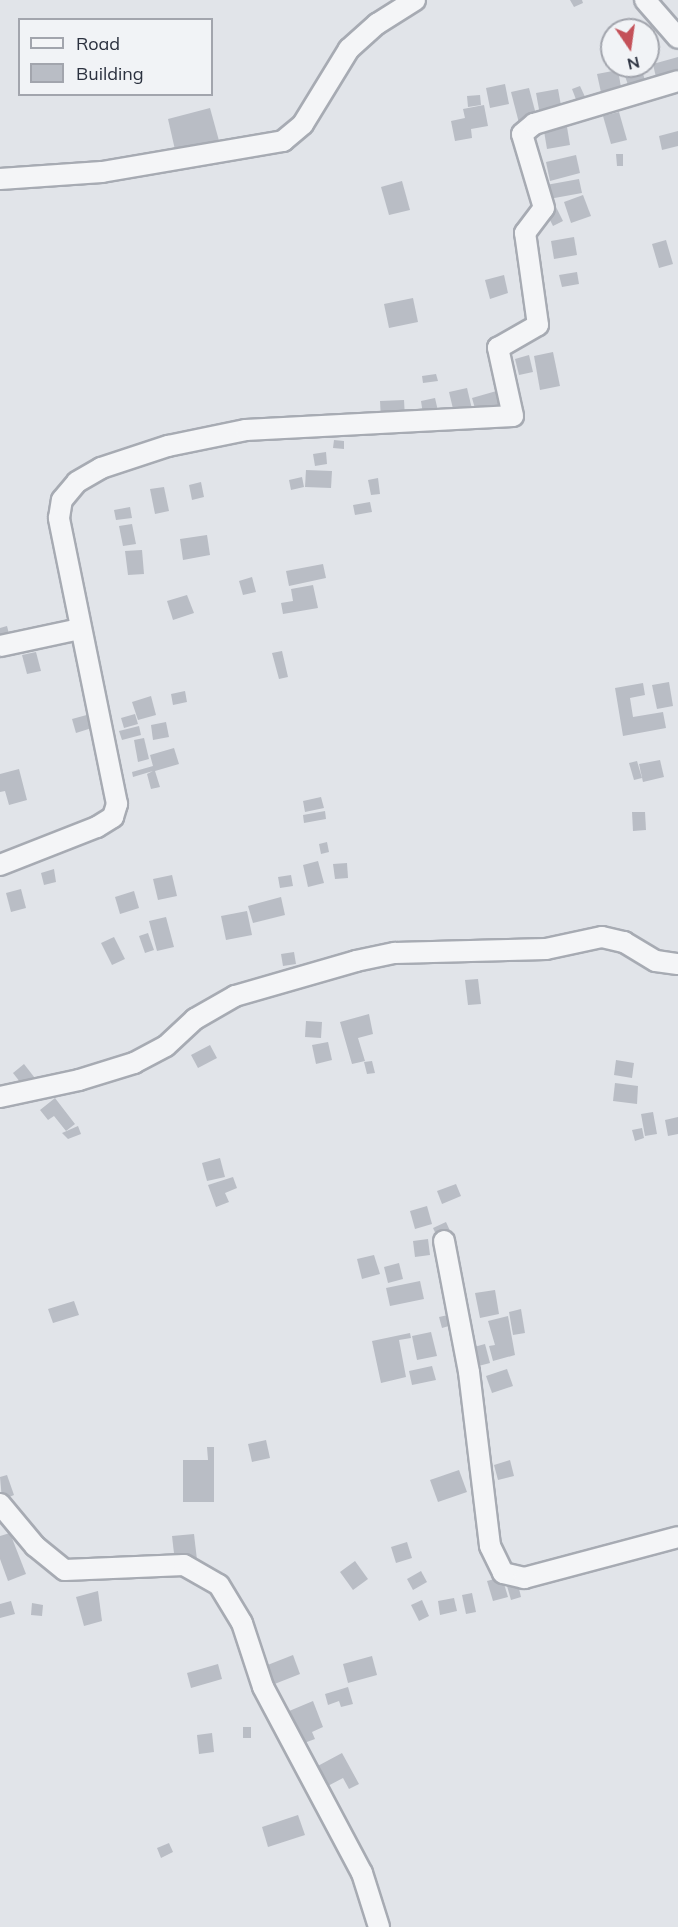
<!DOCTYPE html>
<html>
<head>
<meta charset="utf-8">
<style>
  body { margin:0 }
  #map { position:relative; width:678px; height:1927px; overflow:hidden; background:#e1e4e9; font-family:Mulish,sans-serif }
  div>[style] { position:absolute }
  .building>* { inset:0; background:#b9bdc5 }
  .roads { filter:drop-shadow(2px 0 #a7abb3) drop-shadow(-2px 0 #a7abb3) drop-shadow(0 2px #a7abb3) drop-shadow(0 -2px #a7abb3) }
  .minor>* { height:20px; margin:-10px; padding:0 10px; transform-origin:10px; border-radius:10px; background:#f4f5f7 }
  span { translate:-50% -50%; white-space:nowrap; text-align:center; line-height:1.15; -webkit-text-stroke:4.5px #f1f3f6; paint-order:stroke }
  .legend { position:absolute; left:18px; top:18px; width:195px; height:78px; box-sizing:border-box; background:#f1f3f6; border:2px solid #a2a5ad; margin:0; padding:8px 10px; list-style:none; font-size:18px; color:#2b313f }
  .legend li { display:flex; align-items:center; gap:12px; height:30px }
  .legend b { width:30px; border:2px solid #a2a5ad }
  .north { position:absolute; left:600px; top:18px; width:60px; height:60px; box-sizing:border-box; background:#f1f3f6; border:2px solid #a2a5ad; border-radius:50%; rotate:167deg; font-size:16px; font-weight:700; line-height:24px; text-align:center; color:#2b313f }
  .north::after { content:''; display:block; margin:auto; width:21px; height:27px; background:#c45159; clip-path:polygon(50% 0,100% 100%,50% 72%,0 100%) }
</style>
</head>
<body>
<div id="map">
  <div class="building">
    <div style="clip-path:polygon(570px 0,582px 0,583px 3px,574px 7px)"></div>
    <div style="clip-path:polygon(678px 57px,678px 77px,657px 82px,653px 64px)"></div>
    <div style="clip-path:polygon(618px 70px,622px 93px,602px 97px,597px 74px)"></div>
    <div style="clip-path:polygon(642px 71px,646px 83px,629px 88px,625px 76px)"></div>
    <div style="clip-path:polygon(505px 84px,509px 104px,490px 108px,486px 88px)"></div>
    <div style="clip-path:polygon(580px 86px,586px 99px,577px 102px,572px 89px)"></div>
    <div style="clip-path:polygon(529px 88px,538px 122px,520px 127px,511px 92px)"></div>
    <div style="clip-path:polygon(558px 89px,562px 111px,540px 115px,536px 93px)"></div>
    <div style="clip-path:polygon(480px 95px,481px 105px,468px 107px,467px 96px)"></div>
    <div style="clip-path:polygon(484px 105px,488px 126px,471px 129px,472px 138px,455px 141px,451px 121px,465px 118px,463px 109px)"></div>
    <div style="clip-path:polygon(210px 108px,221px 148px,176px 154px,168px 119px)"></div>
    <div style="clip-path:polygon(619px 112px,627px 140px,611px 144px,603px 116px)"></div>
    <div style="clip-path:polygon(567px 127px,570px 145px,547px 149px,544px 131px)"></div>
    <div style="clip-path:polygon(678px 131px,678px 146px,662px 150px,659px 136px)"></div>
    <div style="clip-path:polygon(616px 154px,623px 154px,623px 166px,617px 166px)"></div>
    <div style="clip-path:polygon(576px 155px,580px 173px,550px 181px,546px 162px)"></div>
    <div style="clip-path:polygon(579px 179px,582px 193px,549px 199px,546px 185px)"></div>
    <div style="clip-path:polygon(402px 181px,410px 210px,389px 215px,381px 187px)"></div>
    <div style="clip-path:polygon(583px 195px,591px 216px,571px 223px,564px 202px)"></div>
    <div style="clip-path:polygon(556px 207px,563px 221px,553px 226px,546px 212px)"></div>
    <div style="clip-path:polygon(574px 237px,577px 255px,554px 259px,551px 241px)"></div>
    <div style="clip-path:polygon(666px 240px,673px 264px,659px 268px,652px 244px)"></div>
    <div style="clip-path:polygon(577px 272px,579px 284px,562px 287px,559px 275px)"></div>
    <div style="clip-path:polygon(504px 275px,508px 293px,490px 299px,485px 280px)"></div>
    <div style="clip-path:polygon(413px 298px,418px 322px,389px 328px,384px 304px)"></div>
    <div style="clip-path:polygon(553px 352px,560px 386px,540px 390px,534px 356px)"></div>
    <div style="clip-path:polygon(529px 355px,533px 372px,519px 375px,515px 359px)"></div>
    <div style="clip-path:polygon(436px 374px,438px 381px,423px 383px,422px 376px)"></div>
    <div style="clip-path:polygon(467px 388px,472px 409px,454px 413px,449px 392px)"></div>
    <div style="clip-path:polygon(500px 390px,504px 404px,476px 412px,472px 398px)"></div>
    <div style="clip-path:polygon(435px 398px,438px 411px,423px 414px,421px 401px)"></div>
    <div style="clip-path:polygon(404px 400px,405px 418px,381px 419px,380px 401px)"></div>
    <div style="clip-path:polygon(334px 440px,344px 441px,344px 449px,333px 448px)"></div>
    <div style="clip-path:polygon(326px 452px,327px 464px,315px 466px,313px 454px)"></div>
    <div style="clip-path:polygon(306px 470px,332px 471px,331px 488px,305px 487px)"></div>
    <div style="clip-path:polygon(302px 477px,304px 487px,291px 490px,289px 480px)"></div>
    <div style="clip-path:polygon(378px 478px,380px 494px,371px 495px,368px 480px)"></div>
    <div style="clip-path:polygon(201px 482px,204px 497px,192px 500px,189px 485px)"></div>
    <div style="clip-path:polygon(164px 487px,169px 511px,155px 514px,150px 489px)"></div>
    <div style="clip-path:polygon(370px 502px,372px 512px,355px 515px,353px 505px)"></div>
    <div style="clip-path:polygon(130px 507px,132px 518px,116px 520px,114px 510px)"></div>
    <div style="clip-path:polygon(132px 524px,136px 544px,123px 546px,119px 526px)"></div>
    <div style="clip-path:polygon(207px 535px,210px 555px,183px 560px,180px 539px)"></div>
    <div style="clip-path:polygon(142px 550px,144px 574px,128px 575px,125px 551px)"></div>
    <div style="clip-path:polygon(323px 564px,326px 578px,289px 586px,286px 571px)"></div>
    <div style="clip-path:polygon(252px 577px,256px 592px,243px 595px,239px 581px)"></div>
    <div style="clip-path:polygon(313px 585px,318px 608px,283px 614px,281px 603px,293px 601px,291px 589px)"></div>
    <div style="clip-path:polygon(187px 595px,194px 613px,173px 620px,167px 601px)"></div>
    <div style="clip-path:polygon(7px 626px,10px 638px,0 640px,0 628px)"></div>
    <div style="clip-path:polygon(282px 651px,288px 677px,279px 679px,272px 653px)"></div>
    <div style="clip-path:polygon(36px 652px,41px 671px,27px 674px,22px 655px)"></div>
    <div style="clip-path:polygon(669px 682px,673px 706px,657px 709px,652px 685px)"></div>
    <div style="clip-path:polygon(643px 683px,645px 695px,630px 698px,633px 717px,663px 712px,666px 728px,623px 736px,615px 688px)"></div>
    <div style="clip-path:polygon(185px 691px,187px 702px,173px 705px,171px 694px)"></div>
    <div style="clip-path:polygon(151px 696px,156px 715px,138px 720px,132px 702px)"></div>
    <div style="clip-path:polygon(94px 713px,98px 726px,76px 733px,72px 719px)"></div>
    <div style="clip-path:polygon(135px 714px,138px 724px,124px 728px,121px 718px)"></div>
    <div style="clip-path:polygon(166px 722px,169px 737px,153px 740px,151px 725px)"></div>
    <div style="clip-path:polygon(139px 726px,141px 735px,122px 740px,119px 731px)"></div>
    <div style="clip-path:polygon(144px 738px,149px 759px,138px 762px,134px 740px)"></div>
    <div style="clip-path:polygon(174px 748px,179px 764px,155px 771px,160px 787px,151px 789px,147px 774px,153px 771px,133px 777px,132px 772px,153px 766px,150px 755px)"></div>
    <div style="clip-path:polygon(660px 760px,664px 777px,643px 782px,639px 764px)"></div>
    <div style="clip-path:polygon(637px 761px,642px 778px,634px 780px,629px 763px)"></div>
    <div style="clip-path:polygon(19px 769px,27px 800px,9px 805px,5px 791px,0 792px,0 774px)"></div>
    <div style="clip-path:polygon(321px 797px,324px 808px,305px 812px,303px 801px)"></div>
    <div style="clip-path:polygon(325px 811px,326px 819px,304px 823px,303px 815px)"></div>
    <div style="clip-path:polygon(632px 812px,645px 812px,646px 830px,633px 831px)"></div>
    <div style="clip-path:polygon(327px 842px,329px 852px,321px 854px,319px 844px)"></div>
    <div style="clip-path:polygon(318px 861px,324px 883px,308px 887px,303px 865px)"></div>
    <div style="clip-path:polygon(347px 863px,348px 878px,335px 879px,333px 864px)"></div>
    <div style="clip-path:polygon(54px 869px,56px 882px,44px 885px,41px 873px)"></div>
    <div style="clip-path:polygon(172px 875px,177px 896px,158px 900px,153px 879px)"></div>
    <div style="clip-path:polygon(291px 875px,293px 886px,280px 888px,278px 877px)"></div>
    <div style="clip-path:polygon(21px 889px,26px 908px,11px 912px,6px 893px)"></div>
    <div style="clip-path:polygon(134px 891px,139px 908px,120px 914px,115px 897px)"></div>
    <div style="clip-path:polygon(281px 897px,285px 915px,253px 923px,248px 906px)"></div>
    <div style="clip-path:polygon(247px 911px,252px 935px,226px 940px,221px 916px)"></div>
    <div style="clip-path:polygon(166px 917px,174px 947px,157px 951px,149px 921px)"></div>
    <div style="clip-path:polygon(148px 933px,154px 950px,145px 953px,139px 936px)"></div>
    <div style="clip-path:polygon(114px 937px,125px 959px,112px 965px,101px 943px)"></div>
    <div style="clip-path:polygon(294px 952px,296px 964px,283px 966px,281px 954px)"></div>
    <div style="clip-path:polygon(478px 979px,481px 1004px,468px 1005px,465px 980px)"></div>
    <div style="clip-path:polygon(369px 1014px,373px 1034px,358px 1038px,365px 1061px,352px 1064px,340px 1022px)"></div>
    <div style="clip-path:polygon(306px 1021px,322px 1022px,321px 1038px,305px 1037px)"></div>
    <div style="clip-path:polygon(328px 1042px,332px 1060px,316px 1064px,312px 1045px)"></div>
    <div style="clip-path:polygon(210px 1045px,217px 1058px,198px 1068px,191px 1055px)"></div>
    <div style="clip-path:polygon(616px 1060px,634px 1063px,632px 1078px,614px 1075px)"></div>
    <div style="clip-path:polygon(372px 1061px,375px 1073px,367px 1074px,364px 1062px)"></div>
    <div style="clip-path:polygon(24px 1064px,38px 1082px,27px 1091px,13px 1073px)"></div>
    <div style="clip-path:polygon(615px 1083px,638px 1086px,637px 1104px,613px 1101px)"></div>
    <div style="clip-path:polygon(55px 1098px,75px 1124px,66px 1131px,54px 1116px,48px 1120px,40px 1110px)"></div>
    <div style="clip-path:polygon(653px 1112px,657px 1134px,645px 1136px,641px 1114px)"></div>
    <div style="clip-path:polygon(678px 1117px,678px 1134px,668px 1136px,665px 1120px)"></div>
    <div style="clip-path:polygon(78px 1126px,81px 1134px,68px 1139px,62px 1133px)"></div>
    <div style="clip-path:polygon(642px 1128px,644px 1138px,635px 1141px,632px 1130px)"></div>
    <div style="clip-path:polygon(220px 1158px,225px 1177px,207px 1181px,202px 1163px)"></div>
    <div style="clip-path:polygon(233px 1177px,237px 1188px,225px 1193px,229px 1202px,216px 1207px,208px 1185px)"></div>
    <div style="clip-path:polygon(456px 1184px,461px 1196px,442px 1204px,437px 1191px)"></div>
    <div style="clip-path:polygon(427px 1206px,432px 1224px,415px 1229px,410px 1211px)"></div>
    <div style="clip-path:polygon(446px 1222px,456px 1244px,443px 1249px,433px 1228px)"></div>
    <div style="clip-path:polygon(428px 1239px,430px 1255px,415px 1257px,413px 1241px)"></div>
    <div style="clip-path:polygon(374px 1255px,380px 1274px,362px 1279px,357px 1259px)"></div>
    <div style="clip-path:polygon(399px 1263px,403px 1279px,388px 1283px,384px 1267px)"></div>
    <div style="clip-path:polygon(420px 1281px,424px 1299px,390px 1306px,386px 1288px)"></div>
    <div style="clip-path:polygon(495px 1290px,499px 1314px,480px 1318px,475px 1293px)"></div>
    <div style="clip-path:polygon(74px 1301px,79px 1315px,53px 1323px,48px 1309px)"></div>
    <div style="clip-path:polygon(461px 1302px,466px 1321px,442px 1328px,439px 1317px,448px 1315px,446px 1306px)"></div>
    <div style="clip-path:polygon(521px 1309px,525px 1333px,513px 1335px,509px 1312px)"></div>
    <div style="clip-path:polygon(508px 1316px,515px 1355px,493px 1361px,489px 1346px,495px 1345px,488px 1321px)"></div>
    <div style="clip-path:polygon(431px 1332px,437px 1356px,417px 1360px,412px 1336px)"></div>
    <div style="clip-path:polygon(410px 1333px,411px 1338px,399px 1340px,406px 1377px,381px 1383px,372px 1341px)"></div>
    <div style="clip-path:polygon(485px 1344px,490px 1363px,463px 1370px,474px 1347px)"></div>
    <div style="clip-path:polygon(432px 1366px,436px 1380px,412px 1385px,409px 1371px)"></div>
    <div style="clip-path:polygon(507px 1369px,513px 1386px,492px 1393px,486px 1376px)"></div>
    <div style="clip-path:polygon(266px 1440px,270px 1458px,252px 1462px,248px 1444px)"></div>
    <div style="clip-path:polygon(207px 1447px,214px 1447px,214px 1502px,183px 1502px,183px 1460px,208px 1460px)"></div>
    <div style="clip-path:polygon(510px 1460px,514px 1476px,498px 1480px,494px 1465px)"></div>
    <div style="clip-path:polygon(459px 1470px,467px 1492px,438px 1502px,430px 1480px)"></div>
    <div style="clip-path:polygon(7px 1475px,14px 1495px,2px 1500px,0 1477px)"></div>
    <div style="clip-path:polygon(10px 1533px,26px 1574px,8px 1581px,0 1559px,0 1536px)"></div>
    <div style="clip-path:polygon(194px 1534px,197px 1560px,175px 1562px,172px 1536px)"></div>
    <div style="clip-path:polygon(407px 1542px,412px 1558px,396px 1563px,391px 1547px)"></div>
    <div style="clip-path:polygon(355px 1561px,368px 1579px,353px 1590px,340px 1572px)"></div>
    <div style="clip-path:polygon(421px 1571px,427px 1582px,413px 1590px,407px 1579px)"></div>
    <div style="clip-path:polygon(516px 1576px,521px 1597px,511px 1600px,505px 1579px)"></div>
    <div style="clip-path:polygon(502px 1577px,508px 1597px,493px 1601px,487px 1581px)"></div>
    <div style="clip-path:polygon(98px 1591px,102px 1621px,84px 1626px,76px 1597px)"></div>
    <div style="clip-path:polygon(472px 1593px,476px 1612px,466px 1614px,462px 1595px)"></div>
    <div style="clip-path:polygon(454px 1598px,457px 1611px,440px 1615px,438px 1601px)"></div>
    <div style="clip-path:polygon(422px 1600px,429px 1616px,419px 1621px,411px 1605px)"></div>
    <div style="clip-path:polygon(11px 1601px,15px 1614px,0 1618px,0 1604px)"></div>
    <div style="clip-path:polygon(32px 1603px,43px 1605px,42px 1616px,31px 1615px)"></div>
    <div style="clip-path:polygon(293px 1655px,300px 1674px,272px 1685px,265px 1666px)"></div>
    <div style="clip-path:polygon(372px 1656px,377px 1675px,348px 1683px,343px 1664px)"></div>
    <div style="clip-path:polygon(218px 1664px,222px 1679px,191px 1688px,187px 1673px)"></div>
    <div style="clip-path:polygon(348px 1687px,353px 1704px,341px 1707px,339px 1701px,328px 1705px,325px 1694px)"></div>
    <div style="clip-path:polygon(313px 1701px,323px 1727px,312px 1732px,315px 1739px,296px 1746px,282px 1714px)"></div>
    <div style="clip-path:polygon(243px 1727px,251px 1727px,251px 1738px,243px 1738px)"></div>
    <div style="clip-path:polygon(212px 1733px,214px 1752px,199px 1754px,197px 1735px)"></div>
    <div style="clip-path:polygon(342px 1753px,359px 1784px,349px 1789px,343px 1778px,324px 1788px,314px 1768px)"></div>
    <div style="clip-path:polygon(298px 1815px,305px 1835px,268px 1847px,262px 1827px)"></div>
    <div style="clip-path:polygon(169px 1843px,173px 1852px,161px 1858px,157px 1848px)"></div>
  </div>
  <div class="roads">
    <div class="minor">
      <div style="left:645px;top:0;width:50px;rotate:49deg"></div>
      <div style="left:0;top:179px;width:102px;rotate:-3.9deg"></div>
      <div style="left:102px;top:172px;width:184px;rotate:-9.7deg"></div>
      <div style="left:283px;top:141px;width:26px;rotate:-40deg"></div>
      <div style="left:303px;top:124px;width:88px;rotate:-58.5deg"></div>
      <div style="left:349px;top:49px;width:38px;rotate:-42deg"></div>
      <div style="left:377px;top:24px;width:45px;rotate:-32.3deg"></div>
      <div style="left:0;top:646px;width:81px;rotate:-12.1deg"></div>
      <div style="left:0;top:865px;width:104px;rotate:-21.4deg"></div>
      <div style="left:97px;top:827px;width:19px;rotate:-32deg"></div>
      <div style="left:113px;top:817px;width:14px;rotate:-73deg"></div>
      <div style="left:117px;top:804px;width:292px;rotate:-101.5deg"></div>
      <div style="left:59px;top:518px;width:18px;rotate:-81deg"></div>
      <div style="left:62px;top:500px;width:23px;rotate:-50deg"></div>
      <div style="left:77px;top:482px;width:28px;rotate:-30deg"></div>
      <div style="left:101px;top:468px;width:71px;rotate:-18.2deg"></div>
      <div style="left:168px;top:446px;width:80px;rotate:-11.6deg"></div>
      <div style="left:246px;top:430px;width:267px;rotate:-3deg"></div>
      <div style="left:513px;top:416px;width:70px;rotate:-102.4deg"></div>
      <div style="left:498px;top:348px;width:46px;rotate:-29.9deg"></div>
      <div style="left:538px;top:325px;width:93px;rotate:-98deg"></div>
      <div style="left:525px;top:233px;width:31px;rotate:-53deg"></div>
      <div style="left:544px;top:208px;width:77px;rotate:-106.6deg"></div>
      <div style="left:522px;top:134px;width:16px;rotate:-40deg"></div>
      <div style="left:534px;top:124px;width:150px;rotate:-16.6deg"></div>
      <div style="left:0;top:1097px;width:81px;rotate:-12.1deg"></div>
      <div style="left:79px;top:1080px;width:58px;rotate:-17.2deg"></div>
      <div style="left:134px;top:1063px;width:36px;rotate:-28deg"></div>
      <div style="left:166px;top:1046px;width:40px;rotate:-43deg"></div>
      <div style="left:195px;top:1019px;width:46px;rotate:-29.9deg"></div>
      <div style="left:235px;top:996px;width:126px;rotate:-16.1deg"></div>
      <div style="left:356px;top:961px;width:40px;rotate:-12deg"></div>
      <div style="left:395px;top:953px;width:151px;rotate:-1.5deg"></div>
      <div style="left:546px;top:949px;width:57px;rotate:-12.1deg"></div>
      <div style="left:602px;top:937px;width:23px;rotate:13deg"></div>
      <div style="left:624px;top:942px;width:37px;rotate:31deg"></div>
      <div style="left:656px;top:961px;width:22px;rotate:8deg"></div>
      <div style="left:444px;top:1241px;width:133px;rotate:79.2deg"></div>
      <div style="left:469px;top:1372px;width:175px;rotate:83.1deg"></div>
      <div style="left:490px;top:1546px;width:30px;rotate:64deg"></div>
      <div style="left:503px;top:1573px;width:22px;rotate:13deg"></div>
      <div style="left:524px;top:1578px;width:159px;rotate:-14.9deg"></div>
      <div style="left:0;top:1504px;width:55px;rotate:50.2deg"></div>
      <div style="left:35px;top:1546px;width:38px;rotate:39deg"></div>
      <div style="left:65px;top:1570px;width:119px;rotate:-2.4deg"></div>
      <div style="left:184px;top:1565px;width:40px;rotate:29.7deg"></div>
      <div style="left:219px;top:1585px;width:44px;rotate:58.8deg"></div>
      <div style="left:242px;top:1623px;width:67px;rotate:71.8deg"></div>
      <div style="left:263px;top:1687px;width:211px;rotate:62deg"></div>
      <div style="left:362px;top:1873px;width:57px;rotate:72.5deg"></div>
    </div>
  </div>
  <ul class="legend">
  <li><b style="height:8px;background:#f4f5f7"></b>Road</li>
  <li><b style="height:16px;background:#b9bdc5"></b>Building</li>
  </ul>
  <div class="north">N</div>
</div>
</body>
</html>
